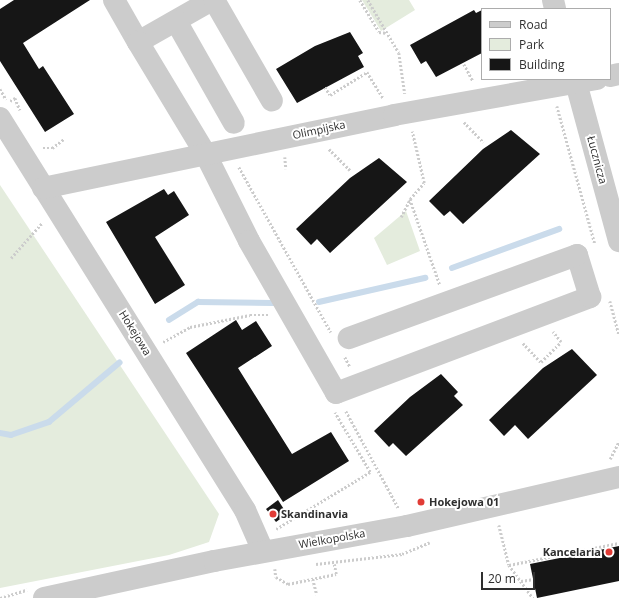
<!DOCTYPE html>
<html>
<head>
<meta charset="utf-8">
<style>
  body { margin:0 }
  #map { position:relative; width:619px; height:598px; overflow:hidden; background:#fff; font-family:"Open Sans",sans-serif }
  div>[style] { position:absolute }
  .green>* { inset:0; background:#e4ecdd }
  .stream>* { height:5.5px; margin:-2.75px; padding:0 2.75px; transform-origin:2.75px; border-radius:2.75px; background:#cadbeb }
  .building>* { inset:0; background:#161616 }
  .path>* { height:2.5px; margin-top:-1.25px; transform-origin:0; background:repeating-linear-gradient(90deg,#ccc 0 2px,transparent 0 4px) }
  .minor>* { height:22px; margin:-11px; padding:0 11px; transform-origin:11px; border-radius:11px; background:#ccc }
  .dots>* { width:11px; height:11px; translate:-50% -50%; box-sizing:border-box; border:2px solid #fff; border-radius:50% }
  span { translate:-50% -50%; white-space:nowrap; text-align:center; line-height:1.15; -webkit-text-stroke:4px #fff; paint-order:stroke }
  .street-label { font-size:11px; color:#2f2f2f }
  .poi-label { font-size:11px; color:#2f2f2f; font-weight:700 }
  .left { translate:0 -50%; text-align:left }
  .right { translate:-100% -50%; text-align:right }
  .legend { position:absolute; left:481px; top:8px; width:130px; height:72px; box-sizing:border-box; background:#fff; border:1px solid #acacac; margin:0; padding:5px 7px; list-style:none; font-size:12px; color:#2f2f2f }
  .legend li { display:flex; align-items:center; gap:8px; height:20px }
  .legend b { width:20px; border:1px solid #acacac }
  .scale { position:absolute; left:481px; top:572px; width:54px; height:18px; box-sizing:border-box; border:2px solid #2f2f2f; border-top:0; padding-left:5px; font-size:12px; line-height:14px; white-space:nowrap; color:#2f2f2f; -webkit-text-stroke:3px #fff; paint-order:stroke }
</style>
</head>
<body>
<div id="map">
  <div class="green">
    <div style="clip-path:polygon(362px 0,409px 0,415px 10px,381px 31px)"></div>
    <div style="clip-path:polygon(0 185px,219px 514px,209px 542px,169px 555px,0 588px)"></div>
    <div style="clip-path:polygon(406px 211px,420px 251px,387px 265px,374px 238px)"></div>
  </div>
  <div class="stream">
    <div style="left:452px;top:268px;width:114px;rotate:-20deg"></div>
    <div style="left:319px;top:302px;width:109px;rotate:-12.8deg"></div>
    <div style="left:169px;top:320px;width:34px;rotate:-32deg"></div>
    <div style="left:198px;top:302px;width:75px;rotate:0.8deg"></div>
    <div style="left:0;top:433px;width:11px;rotate:10deg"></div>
    <div style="left:11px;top:435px;width:40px;rotate:-18.9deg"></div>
    <div style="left:49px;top:422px;width:92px;rotate:-40.1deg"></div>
  </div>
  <div class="building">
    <div style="clip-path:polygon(14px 0,90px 0,23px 43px,39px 69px,43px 66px,74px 114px,45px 132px,0 61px,0 9px)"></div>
    <div style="clip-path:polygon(474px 10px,476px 13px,482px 10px,482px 53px,436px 77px,426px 61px,421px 64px,410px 45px)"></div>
    <div style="clip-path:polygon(350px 32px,363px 53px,358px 56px,364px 67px,297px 103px,276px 69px,315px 46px)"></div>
    <div style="clip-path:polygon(511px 130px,540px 154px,463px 224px,450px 211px,444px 216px,429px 201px,483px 149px)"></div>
    <div style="clip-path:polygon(379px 158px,407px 182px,330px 253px,317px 239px,311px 245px,296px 229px,350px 178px)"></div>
    <div style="clip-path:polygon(164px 189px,168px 195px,174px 191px,189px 215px,155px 237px,185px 285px,155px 304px,106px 222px)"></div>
    <div style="clip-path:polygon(236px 320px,242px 330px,256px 321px,272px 346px,238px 368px,292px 454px,331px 432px,349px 461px,283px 502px,186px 353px)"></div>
    <div style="clip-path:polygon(572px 349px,597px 375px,528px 439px,515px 425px,504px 436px,489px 420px,543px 368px)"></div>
    <div style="clip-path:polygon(441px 374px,458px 392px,454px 396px,463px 405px,406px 456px,393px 443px,389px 447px,374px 431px,410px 397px)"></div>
    <div style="clip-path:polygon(278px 500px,287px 514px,276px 522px,266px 509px)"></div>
    <div style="clip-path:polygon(619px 546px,619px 581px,537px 598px,530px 564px)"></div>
  </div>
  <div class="path">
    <div style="left:360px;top:0;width:37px;rotate:59deg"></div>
    <div style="left:379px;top:32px;width:8px;rotate:7deg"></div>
    <div style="left:368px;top:0;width:61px;rotate:59.7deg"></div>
    <div style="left:399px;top:53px;width:41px;rotate:81.7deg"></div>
    <div style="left:464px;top:64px;width:19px;rotate:62deg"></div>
    <div style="left:325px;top:87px;width:9px;rotate:58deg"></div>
    <div style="left:330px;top:95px;width:44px;rotate:-31.9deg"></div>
    <div style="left:367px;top:72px;width:31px;rotate:58deg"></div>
    <div style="left:0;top:89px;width:12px;rotate:59deg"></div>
    <div style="left:10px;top:101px;width:6px;rotate:-31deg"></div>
    <div style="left:15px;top:98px;width:13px;rotate:67deg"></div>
    <div style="left:557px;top:106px;width:143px;rotate:74.6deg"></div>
    <div style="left:464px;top:122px;width:28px;rotate:46deg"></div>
    <div style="left:43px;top:148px;width:9px"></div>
    <div style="left:52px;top:148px;width:15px;rotate:-37deg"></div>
    <div style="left:329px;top:149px;width:30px;rotate:45deg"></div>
    <div style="left:285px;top:157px;width:12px;rotate:85deg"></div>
    <div style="left:239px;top:167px;width:189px;rotate:60.9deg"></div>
    <div style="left:410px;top:199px;width:91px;rotate:70.8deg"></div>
    <div style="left:401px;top:217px;width:20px;rotate:-63deg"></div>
    <div style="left:410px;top:199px;width:21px;rotate:-49deg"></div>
    <div style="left:424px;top:183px;width:53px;rotate:-103deg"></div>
    <div style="left:11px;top:258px;width:47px;rotate:-48.5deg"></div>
    <div style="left:610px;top:301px;width:34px;rotate:75deg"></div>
    <div style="left:163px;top:342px;width:31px;rotate:-29deg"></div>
    <div style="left:190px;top:327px;width:61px;rotate:-11.3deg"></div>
    <div style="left:250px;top:315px;width:19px"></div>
    <div style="left:523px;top:343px;width:26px;rotate:47deg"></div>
    <div style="left:541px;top:362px;width:28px;rotate:-45deg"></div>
    <div style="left:561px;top:342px;width:13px;rotate:-129deg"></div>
    <div style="left:345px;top:357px;width:11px;rotate:63deg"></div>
    <div style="left:346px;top:411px;width:111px;rotate:61.6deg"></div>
    <div style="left:610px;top:459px;width:20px;rotate:-63deg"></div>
    <div style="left:499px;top:525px;width:41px;rotate:76deg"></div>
    <div style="left:509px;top:565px;width:41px;rotate:54deg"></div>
    <div style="left:276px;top:529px;width:110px;rotate:-31.2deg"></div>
    <div style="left:370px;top:472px;width:69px;rotate:-120.7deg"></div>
    <div style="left:316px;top:564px;width:87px;rotate:-6.6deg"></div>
    <div style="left:402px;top:554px;width:30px;rotate:-23deg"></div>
    <div style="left:509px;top:565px;width:112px;rotate:-11.3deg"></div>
    <div style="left:275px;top:569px;width:8px;rotate:83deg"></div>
    <div style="left:276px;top:577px;width:14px;rotate:30deg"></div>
    <div style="left:288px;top:584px;width:49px;rotate:-11.8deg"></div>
    <div style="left:336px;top:574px;width:10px;rotate:-101deg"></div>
    <div style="left:313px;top:579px;width:16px;rotate:76deg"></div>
    <div style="left:521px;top:581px;width:13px;rotate:-9deg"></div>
    <div style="left:0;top:598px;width:28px;rotate:-17deg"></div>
  </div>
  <div class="minor">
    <div style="left:114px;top:0;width:48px;rotate:60.3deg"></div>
    <div style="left:212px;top:0;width:85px;rotate:150.4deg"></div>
    <div style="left:138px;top:42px;width:130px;rotate:58.9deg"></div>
    <div style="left:205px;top:153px;width:98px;rotate:63.4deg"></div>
    <div style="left:249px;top:241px;width:175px;rotate:60.2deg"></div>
    <div style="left:336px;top:393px;width:272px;rotate:-20.7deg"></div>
    <div style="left:590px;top:297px;width:44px;rotate:-107.2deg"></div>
    <div style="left:577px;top:255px;width:243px;rotate:160deg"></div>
    <div style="left:214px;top:0;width:116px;rotate:60.1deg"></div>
    <div style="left:553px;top:0;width:9px;rotate:77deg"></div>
    <div style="left:176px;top:21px;width:117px;rotate:60.4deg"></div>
    <div style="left:610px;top:76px;width:9px;rotate:-13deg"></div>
    <div style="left:575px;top:79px;width:168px;rotate:74.8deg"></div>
    <div style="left:0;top:118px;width:462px;rotate:58deg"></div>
    <div style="left:245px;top:510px;width:45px;rotate:66.3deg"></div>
    <div style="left:43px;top:188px;width:359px;rotate:-11.7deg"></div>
    <div style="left:394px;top:115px;width:206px;rotate:-10.1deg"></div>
    <div style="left:44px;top:598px;width:174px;rotate:-12.3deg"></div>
    <div style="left:214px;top:561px;width:196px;rotate:-10.3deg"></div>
    <div style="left:407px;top:526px;width:218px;rotate:-13deg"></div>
  </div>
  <div class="dots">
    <div style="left:421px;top:502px;background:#e13c36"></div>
    <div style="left:273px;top:514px;background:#e13c36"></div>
    <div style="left:609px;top:552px;background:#e13c36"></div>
  </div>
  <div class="street-label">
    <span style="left:319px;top:130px;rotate:-12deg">Olimpijska</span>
    <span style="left:597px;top:160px;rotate:75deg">Łucznicza</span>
    <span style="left:135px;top:333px;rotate:58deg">Hokejowa</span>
    <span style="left:332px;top:539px;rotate:-10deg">Wielkopolska</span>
  </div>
  <div class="poi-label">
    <span class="left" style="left:429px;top:502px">Hokejowa 01</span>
    <span class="left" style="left:281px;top:514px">Skandinavia</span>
    <span class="right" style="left:601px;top:552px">Kancelaria</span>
  </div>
  <ul class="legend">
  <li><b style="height:5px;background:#ccc"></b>Road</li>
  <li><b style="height:11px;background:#e4ecdd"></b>Park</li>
  <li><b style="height:11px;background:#161616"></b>Building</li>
  </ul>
  <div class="scale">20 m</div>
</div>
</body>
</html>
